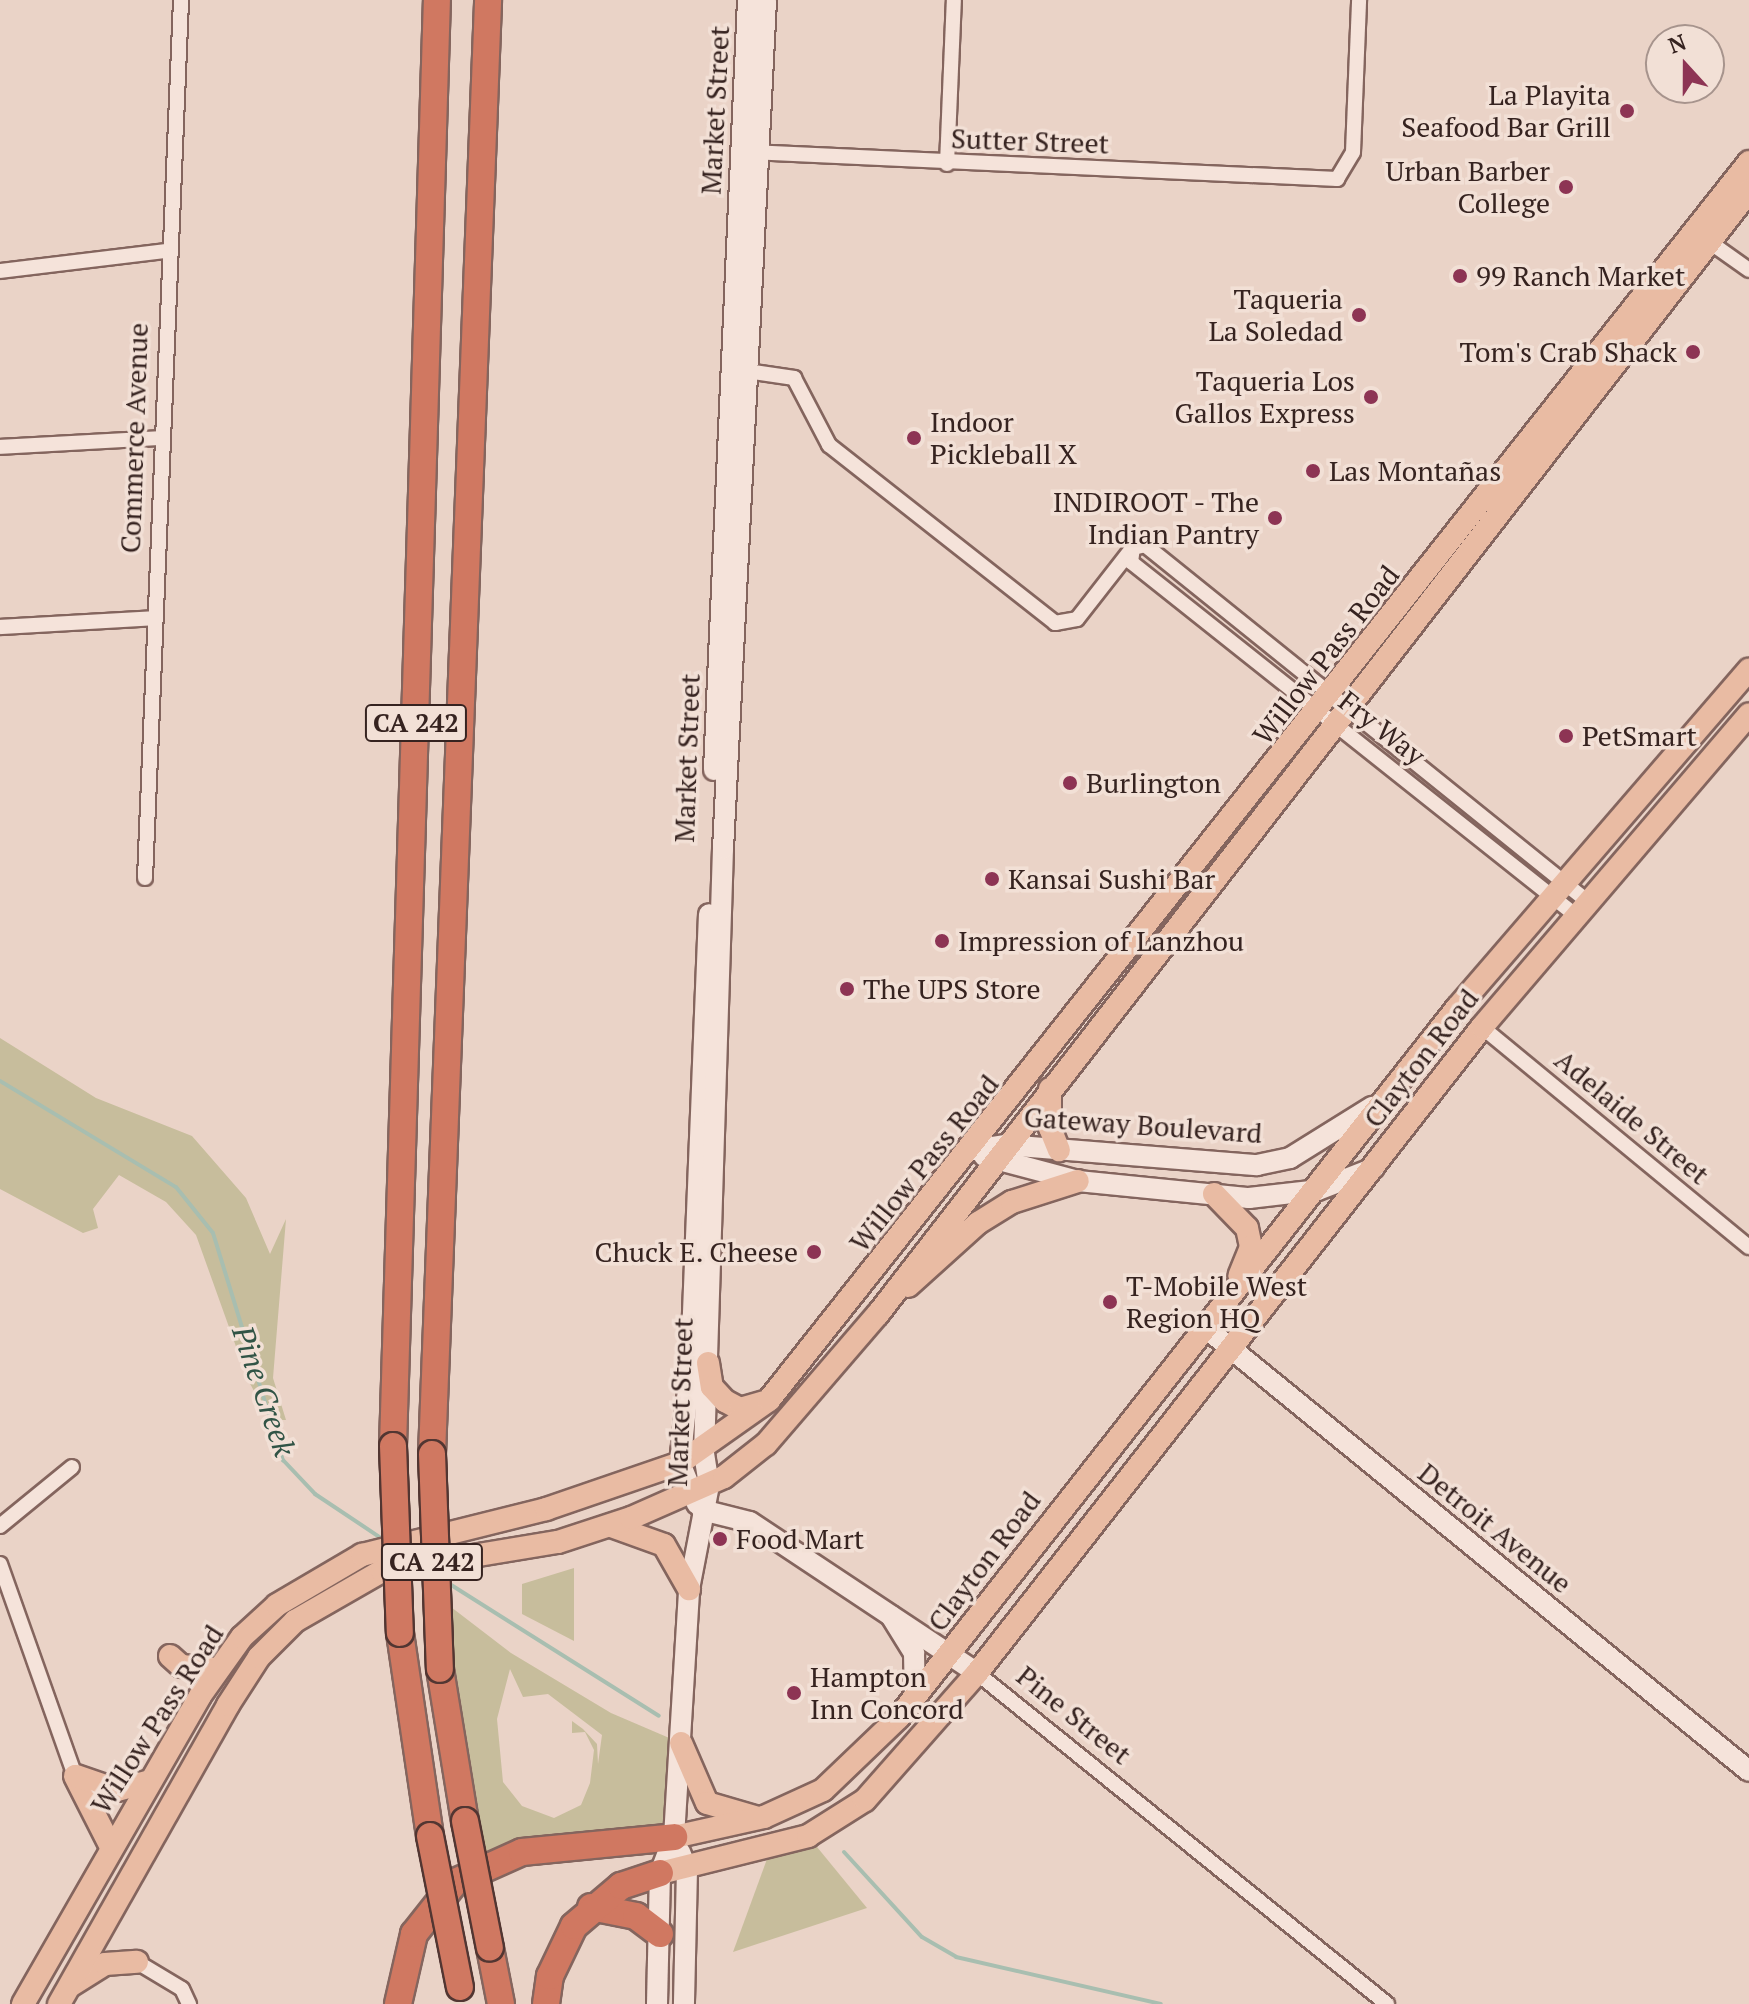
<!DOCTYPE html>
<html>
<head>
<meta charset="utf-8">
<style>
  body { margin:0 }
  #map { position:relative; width:1749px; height:2004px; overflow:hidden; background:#ead3c7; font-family:"PT Serif",serif }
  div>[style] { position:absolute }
  .green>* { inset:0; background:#c7bd9c }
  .stream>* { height:4px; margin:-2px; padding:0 2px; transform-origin:2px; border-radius:2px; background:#a8beb0 }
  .roads { filter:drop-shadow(2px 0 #84655e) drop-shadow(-2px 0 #84655e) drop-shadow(0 2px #84655e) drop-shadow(0 -2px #84655e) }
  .street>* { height:14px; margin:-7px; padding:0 7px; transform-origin:7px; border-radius:7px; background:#f5e3da }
  .secondary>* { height:20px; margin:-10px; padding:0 10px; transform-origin:10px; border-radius:10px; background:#f5e3da }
  .primary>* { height:22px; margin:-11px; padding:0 11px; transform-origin:11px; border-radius:11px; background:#e9bba3 }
  .highway>* { height:26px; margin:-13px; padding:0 13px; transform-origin:13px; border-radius:13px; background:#d07861 }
  .bridges { filter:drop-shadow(2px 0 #523632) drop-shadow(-2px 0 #523632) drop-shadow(0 2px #523632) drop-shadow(0 -2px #523632) }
  .highway-bridge>* { height:26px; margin:-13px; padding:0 13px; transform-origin:13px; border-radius:13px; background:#d07861 }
  .dots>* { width:22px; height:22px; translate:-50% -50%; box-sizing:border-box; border:4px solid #f2e0d6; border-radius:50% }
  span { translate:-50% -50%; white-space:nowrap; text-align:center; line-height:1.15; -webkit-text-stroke:7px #f2e0d6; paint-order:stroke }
  .shield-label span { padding:2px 6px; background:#f2e0d6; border:2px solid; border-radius:6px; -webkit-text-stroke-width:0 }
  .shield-label { font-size:26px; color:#362320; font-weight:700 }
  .poi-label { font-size:28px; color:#362320 }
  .right { translate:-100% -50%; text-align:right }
  .left { translate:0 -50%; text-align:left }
  .street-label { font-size:28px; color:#362320 }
  .water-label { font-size:30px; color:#315446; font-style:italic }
  .north { position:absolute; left:1645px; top:24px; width:80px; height:80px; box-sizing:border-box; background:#f2e0d6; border:2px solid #a7948d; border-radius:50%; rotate:339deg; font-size:22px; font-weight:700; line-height:32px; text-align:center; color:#362320 }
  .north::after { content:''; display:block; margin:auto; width:28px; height:36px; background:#8d3454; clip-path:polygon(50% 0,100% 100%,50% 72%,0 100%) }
</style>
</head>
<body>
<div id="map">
  <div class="green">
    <div style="clip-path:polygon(0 1038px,96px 1098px,192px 1136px,246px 1198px,270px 1254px,286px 1219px,273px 1378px,286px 1420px,270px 1420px,248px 1380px,196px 1235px,166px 1202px,119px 1175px,93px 1209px,98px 1228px,83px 1233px,0 1189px)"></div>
    <div style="clip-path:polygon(574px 1568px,574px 1641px,522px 1614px,522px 1584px)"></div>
    <div style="clip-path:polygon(evenodd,434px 1594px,511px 1653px,611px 1713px,681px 1743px,674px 1837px,475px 1871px,434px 1594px,510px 1669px,523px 1697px,548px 1694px,602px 1735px,598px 1764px,597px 1744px,583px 1729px,572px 1721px,572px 1733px,585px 1732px,594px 1750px,590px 1783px,581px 1805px,554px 1818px,522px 1806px,503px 1782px,497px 1719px,510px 1669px)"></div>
    <div style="clip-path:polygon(808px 1836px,867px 1908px,733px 1952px,771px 1848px)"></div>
  </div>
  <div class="stream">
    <div style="left:0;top:1081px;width:205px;rotate:31.1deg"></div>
    <div style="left:176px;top:1187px;width:59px;rotate:51.2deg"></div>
    <div style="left:213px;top:1233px;width:238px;rotate:72.9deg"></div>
    <div style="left:283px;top:1460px;width:47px;rotate:46.7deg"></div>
    <div style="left:315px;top:1494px;width:83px;rotate:33.7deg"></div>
    <div style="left:448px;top:1583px;width:249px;rotate:32.2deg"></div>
    <div style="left:844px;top:1852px;width:115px;rotate:47.5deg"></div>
    <div style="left:922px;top:1937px;width:39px;rotate:30deg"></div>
    <div style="left:956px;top:1957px;width:210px;rotate:12.9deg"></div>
  </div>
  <div class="roads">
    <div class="street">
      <div style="left:750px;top:152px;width:588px;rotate:2.63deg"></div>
      <div style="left:1337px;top:179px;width:31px;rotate:-59deg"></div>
      <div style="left:1353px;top:152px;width:152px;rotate:-87.7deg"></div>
      <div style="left:947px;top:164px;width:164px;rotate:-87.6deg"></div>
      <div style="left:1704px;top:238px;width:55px;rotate:35.4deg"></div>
      <div style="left:0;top:271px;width:167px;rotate:-6.9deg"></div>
      <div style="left:740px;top:370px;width:55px;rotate:8.4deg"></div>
      <div style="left:794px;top:378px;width:76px;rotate:62.4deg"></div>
      <div style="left:829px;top:445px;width:288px;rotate:38.2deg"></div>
      <div style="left:1055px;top:623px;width:22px;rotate:-10deg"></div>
      <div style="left:1077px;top:619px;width:88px;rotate:-52deg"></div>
      <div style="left:0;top:447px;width:161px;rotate:-3.2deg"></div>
      <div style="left:0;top:627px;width:155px;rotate:-3.3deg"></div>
      <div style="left:145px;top:878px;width:879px;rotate:-87.65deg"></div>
      <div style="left:1574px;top:914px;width:566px;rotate:-141.53deg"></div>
      <div style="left:1131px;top:562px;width:14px;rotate:-82deg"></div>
      <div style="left:1133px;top:548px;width:12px;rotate:-14deg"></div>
      <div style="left:1145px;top:545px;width:568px;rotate:38.85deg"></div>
      <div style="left:1482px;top:1027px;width:346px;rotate:39.5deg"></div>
      <div style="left:0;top:1526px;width:93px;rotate:-39.3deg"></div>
      <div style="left:0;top:1564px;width:225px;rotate:70.5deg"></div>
      <div style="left:977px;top:1673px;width:527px;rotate:38.91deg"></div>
      <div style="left:137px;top:1962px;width:52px;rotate:31deg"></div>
      <div style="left:182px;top:1989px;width:17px;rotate:65deg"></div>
    </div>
    <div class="secondary">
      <div style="left:714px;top:770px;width:771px;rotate:-87.47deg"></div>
      <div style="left:974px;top:1150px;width:32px;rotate:-9deg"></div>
      <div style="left:1006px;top:1145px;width:252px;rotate:4.6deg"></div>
      <div style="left:1257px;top:1165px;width:34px;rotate:-12deg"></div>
      <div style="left:1290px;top:1158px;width:97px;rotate:-31.9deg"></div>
      <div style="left:984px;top:1156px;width:97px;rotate:14.9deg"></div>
      <div style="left:1078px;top:1181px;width:172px;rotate:5.7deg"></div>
      <div style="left:1249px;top:1198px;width:69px;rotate:-6.6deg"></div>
      <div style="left:1318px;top:1190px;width:60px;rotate:-21.4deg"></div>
      <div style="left:1207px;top:1329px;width:699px;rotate:39.2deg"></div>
      <div style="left:697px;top:1504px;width:44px;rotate:-112.5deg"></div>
      <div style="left:680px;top:1463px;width:102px;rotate:-83.8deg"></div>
      <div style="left:691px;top:1362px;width:448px;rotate:-87.7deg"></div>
      <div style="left:702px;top:1510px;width:49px;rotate:14deg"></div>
      <div style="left:750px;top:1522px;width:273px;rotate:33.6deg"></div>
      <div style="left:891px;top:1616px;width:44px;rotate:58.1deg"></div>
      <div style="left:914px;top:1653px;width:46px;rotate:88.8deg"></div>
      <div style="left:680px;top:1852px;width:18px;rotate:68deg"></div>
      <div style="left:687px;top:1869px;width:135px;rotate:91.3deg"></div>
      <div style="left:657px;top:2004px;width:131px;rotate:-88.7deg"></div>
      <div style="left:660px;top:1873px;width:39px;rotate:-69deg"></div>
      <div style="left:674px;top:1837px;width:248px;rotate:-86.5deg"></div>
      <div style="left:689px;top:1589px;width:106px;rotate:-79.1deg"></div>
      <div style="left:709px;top:1485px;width:32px;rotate:-99deg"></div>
      <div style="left:704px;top:1453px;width:604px;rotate:-88.2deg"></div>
      <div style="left:723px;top:849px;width:850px;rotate:-87.1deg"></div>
    </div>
    <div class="primary">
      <div style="left:1050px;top:1089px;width:39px;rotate:90deg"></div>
      <div style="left:1050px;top:1128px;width:24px;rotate:68deg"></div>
      <div style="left:1214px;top:1194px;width:47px;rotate:45.9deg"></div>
      <div style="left:1247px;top:1228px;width:19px;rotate:78deg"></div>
      <div style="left:1251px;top:1247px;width:31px;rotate:112deg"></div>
      <div style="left:908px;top:1286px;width:94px;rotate:-42deg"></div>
      <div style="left:978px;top:1223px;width:40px;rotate:-32deg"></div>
      <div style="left:1012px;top:1202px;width:69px;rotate:-17.7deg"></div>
      <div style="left:708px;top:1363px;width:24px;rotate:81deg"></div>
      <div style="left:712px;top:1387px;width:19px;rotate:47deg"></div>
      <div style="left:725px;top:1401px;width:17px;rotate:28deg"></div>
      <div style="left:740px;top:1409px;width:25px;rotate:-16deg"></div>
      <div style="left:611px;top:1526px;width:56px;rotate:19.7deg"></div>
      <div style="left:664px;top:1545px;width:51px;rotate:60.4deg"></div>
      <div style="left:170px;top:1656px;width:15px;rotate:42deg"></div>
      <div style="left:181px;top:1666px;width:37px;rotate:5deg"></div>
      <div style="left:681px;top:1743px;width:65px;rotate:66.6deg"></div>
      <div style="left:707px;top:1803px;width:50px;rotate:16.3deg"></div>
      <div style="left:75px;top:1776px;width:80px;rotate:63.1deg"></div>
      <div style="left:76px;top:1776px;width:43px;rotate:18.9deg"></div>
      <div style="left:117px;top:1790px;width:34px;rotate:-15deg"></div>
      <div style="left:674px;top:1837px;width:92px;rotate:-12.5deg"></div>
      <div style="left:764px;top:1817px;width:65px;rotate:-24.6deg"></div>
      <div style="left:823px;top:1790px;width:105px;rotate:-43.8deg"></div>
      <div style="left:899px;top:1717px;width:902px;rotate:-51.8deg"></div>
      <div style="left:1457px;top:1008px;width:447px;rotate:-49.2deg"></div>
      <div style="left:660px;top:1873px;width:153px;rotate:-14deg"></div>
      <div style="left:808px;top:1836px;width:67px;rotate:-32.3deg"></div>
      <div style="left:865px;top:1800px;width:169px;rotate:-48.6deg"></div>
      <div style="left:977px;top:1673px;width:820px;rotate:-51.98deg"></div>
      <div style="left:1482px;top:1027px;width:411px;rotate:-49.5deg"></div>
      <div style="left:70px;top:1986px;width:41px;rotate:-32.2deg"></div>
      <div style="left:105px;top:1964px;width:32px;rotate:-4deg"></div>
      <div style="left:23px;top:2004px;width:355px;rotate:-60.1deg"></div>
      <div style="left:200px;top:1696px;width:72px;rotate:-54.6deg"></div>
      <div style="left:242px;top:1637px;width:47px;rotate:-42.4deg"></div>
      <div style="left:277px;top:1605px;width:99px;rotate:-30.5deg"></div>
      <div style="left:362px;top:1555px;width:190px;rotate:-14deg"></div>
      <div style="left:546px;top:1509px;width:142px;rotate:-18.9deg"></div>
      <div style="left:680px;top:1463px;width:109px;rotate:-35.3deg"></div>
      <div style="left:769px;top:1400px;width:1579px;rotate:-51.63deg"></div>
      <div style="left:59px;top:2004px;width:343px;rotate:-60.5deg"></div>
      <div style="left:228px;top:1705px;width:57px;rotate:-57.1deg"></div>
      <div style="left:259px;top:1657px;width:51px;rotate:-45deg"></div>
      <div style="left:295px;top:1621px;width:100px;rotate:-29.9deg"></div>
      <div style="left:382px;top:1571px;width:178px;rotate:-9.4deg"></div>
      <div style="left:558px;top:1542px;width:77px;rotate:-18.2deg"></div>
      <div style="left:631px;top:1518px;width:102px;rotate:-23.8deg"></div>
      <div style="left:724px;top:1477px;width:53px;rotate:-38.2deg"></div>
      <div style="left:766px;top:1444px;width:172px;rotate:-49.3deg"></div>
      <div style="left:878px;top:1314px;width:1421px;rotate:-52.2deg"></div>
    </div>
    <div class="highway">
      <div style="left:393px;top:1446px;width:1447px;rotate:-88.26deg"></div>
      <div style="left:432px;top:1454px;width:1455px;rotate:-87.79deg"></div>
      <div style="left:400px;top:1633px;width:205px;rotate:81.6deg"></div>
      <div style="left:440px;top:1669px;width:154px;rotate:80.7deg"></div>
      <div style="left:591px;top:1907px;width:46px;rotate:11.3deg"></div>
      <div style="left:636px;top:1916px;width:30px;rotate:37deg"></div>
      <div style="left:490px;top:1948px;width:57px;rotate:78.9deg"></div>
      <div style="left:398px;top:2004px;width:72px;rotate:-77.1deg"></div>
      <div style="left:414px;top:1934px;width:66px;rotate:-51.7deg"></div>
      <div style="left:455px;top:1882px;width:73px;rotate:-24.1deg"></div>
      <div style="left:522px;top:1852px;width:153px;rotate:-5.6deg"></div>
      <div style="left:546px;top:2004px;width:28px;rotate:-82deg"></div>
      <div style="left:550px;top:1976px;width:55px;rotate:-64.4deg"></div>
      <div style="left:574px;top:1926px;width:62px;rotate:-40.4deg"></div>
      <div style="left:621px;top:1886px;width:41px;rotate:-18.4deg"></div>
    </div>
  </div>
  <div class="bridges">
    <div class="highway-bridge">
      <div style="left:393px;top:1446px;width:187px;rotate:87.9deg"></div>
      <div style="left:432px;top:1454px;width:215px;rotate:87.9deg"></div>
      <div style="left:465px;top:1821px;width:129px;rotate:78.9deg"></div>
      <div style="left:430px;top:1836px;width:154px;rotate:78.8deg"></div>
    </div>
  </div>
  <div class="dots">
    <div style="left:1627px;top:111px;background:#8d3454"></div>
    <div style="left:1566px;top:187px;background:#8d3454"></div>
    <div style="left:1460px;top:276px;background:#8d3454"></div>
    <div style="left:1359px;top:315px;background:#8d3454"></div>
    <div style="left:1693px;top:352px;background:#8d3454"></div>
    <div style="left:1371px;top:397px;background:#8d3454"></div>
    <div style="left:914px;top:438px;background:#8d3454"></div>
    <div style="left:1313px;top:471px;background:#8d3454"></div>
    <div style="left:1275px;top:518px;background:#8d3454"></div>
    <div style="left:1566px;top:736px;background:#8d3454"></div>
    <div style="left:1070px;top:783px;background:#8d3454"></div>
    <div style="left:992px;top:879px;background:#8d3454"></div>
    <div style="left:942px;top:941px;background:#8d3454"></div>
    <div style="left:847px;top:989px;background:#8d3454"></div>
    <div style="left:814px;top:1252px;background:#8d3454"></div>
    <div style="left:1110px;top:1302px;background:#8d3454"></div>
    <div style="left:720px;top:1539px;background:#8d3454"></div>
    <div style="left:794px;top:1693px;background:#8d3454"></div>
  </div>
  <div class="shield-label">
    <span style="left:416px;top:723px">CA 242</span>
    <span style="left:432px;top:1562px">CA 242</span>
  </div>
  <div class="poi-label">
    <span class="right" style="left:1611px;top:111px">La Playita<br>Seafood Bar Grill</span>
    <span class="right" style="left:1550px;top:187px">Urban Barber<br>College</span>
    <span class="left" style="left:1476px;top:276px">99 Ranch Market</span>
    <span class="right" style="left:1343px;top:315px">Taqueria<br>La Soledad</span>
    <span class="right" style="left:1677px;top:352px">Tom's Crab Shack</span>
    <span class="right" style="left:1355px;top:397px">Taqueria Los<br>Gallos Express</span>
    <span class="left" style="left:930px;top:438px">Indoor<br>Pickleball X</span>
    <span class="left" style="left:1329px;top:471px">Las Montañas</span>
    <span class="right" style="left:1259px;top:518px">INDIROOT - The<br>Indian Pantry</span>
    <span class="left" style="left:1582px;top:736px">PetSmart</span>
    <span class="left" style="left:1086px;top:783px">Burlington</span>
    <span class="left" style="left:1008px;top:879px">Kansai Sushi Bar</span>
    <span class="left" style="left:958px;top:941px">Impression of Lanzhou</span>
    <span class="left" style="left:863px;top:989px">The UPS Store</span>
    <span class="right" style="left:798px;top:1252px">Chuck E. Cheese</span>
    <span class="left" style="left:1126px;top:1302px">T-Mobile West<br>Region HQ</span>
    <span class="left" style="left:736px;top:1539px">Food Mart</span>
    <span class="left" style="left:810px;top:1693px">Hampton<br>Inn Concord</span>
  </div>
  <div class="street-label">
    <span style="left:715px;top:110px;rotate:-87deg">Market Street</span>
    <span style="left:1030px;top:141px;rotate:2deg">Sutter Street</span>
    <span style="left:134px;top:438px;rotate:-88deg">Commerce Avenue</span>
    <span style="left:1326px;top:655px;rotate:-52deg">Willow Pass Road</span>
    <span style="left:1382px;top:728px;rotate:38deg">Fry Way</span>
    <span style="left:687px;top:758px;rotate:-88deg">Market Street</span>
    <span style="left:1421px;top:1058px;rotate:-52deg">Clayton Road</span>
    <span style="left:1632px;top:1117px;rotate:40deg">Adelaide Street</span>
    <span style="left:1143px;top:1125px;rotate:4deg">Gateway Boulevard</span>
    <span style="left:924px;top:1163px;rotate:-51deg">Willow Pass Road</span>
    <span style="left:680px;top:1402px;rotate:-88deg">Market Street</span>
    <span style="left:1495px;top:1528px;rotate:39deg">Detroit Avenue</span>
    <span style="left:984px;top:1561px;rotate:-53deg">Clayton Road</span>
    <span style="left:1074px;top:1715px;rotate:39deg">Pine Street</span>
    <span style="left:157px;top:1719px;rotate:-57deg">Willow Pass Road</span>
  </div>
  <div class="water-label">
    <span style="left:264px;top:1391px;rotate:71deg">Pine Creek</span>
  </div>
  <div class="north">N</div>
</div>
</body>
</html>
